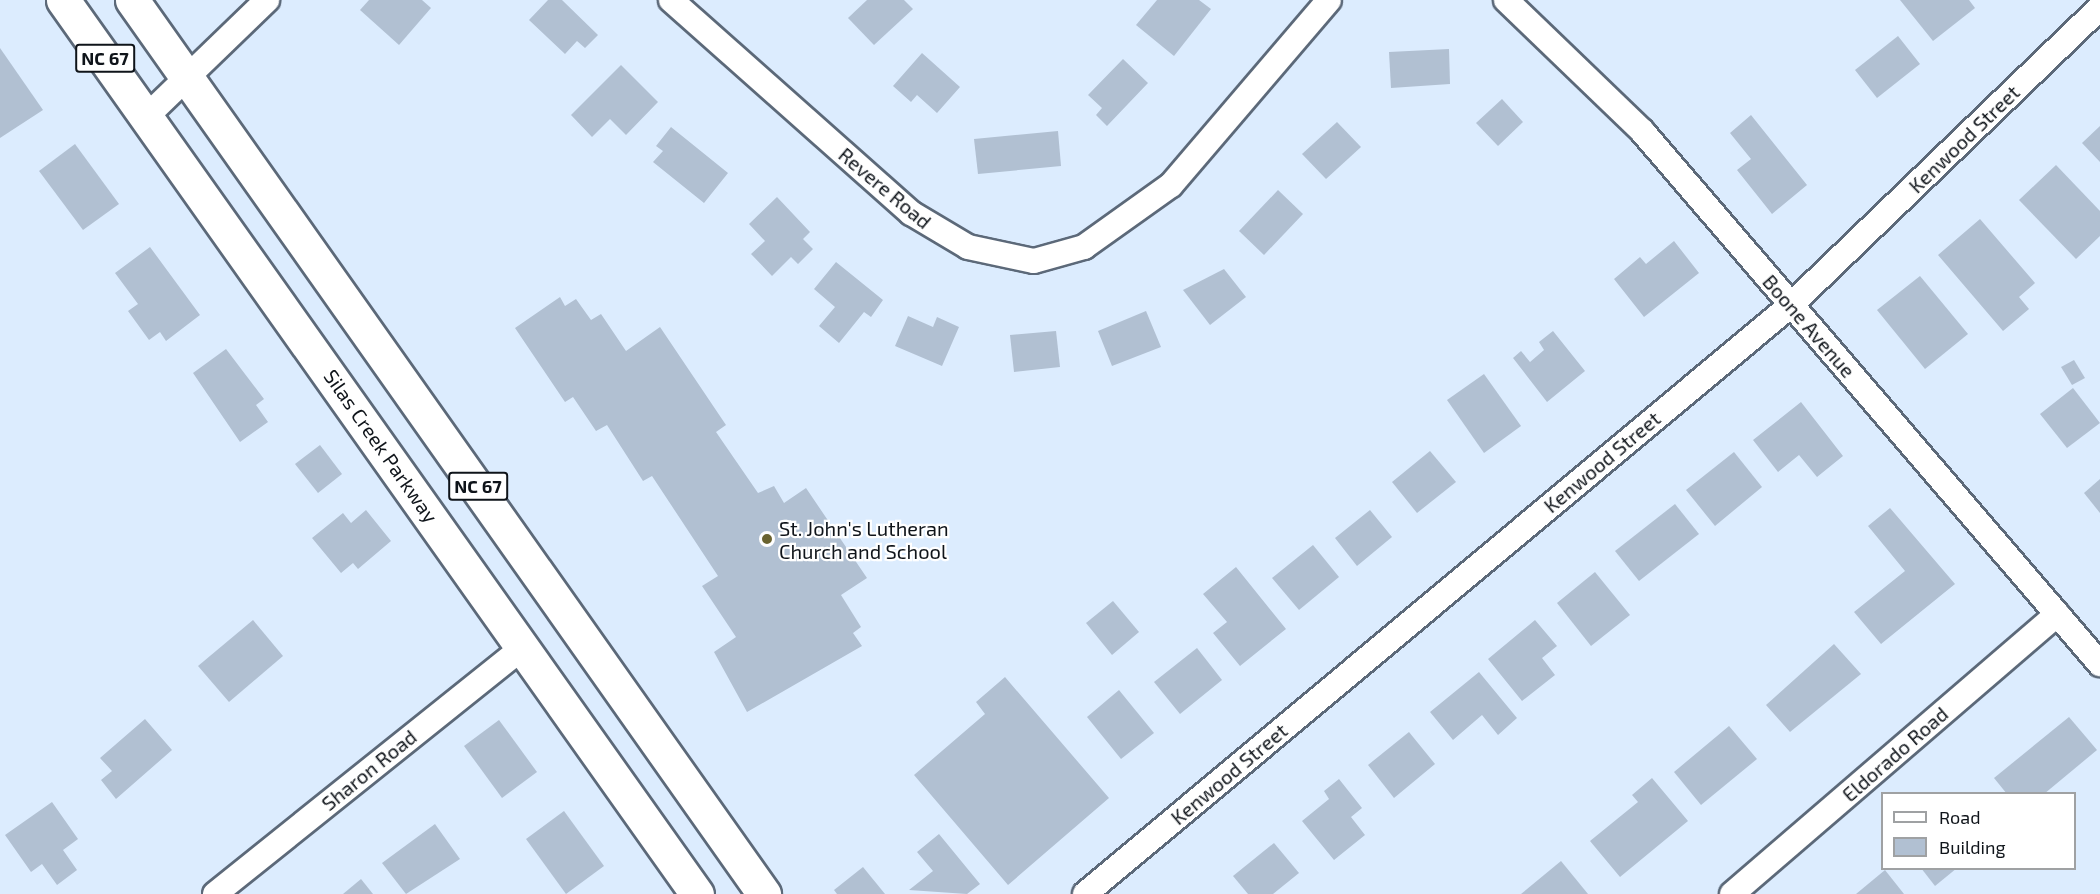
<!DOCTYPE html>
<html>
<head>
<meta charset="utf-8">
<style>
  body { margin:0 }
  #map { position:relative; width:2100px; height:894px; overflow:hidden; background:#dcecfe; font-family:"Exo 2",sans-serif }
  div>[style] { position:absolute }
  .building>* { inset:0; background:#b1c0d2 }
  .roads { filter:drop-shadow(2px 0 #5c6979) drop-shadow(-2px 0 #5c6979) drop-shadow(0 2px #5c6979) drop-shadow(0 -2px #5c6979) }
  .minor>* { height:24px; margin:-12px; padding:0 12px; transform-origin:12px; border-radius:12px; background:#fff }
  .primary>* { height:33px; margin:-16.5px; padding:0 16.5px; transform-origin:16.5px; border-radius:16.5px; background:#fff }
  .dots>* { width:16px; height:16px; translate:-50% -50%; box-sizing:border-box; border:3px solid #fff; border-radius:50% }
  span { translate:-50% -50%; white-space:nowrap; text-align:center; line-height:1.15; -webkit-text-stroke:4.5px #fff; paint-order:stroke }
  .shield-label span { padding:2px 4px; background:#fff; border:2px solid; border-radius:4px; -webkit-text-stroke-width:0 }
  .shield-label { font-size:18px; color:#0f141a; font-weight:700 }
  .street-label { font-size:20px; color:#0f141a }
  .poi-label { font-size:20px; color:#0f141a }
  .left { translate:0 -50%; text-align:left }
  .legend { position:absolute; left:1881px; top:792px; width:195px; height:78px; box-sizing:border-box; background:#fff; border:2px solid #9fa1a3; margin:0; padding:8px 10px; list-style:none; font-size:18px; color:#0f141a }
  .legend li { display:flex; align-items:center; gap:12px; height:30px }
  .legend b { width:30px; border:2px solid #9fa1a3 }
</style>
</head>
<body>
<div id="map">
  <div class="building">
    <div style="clip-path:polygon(369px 0,422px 0,431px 8px,399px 45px,360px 10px)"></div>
    <div style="clip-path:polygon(548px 0,562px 0,598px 35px,585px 48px,577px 41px,565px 54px,529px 20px)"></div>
    <div style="clip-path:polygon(867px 0,904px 0,913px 9px,874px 45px,848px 18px)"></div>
    <div style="clip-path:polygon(1157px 0,1199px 0,1211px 9px,1174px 56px,1136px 25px)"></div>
    <div style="clip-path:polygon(1900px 0,1969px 0,1975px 8px,1933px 41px)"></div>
    <div style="clip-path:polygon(1898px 36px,1920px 64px,1877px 98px,1855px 70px)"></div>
    <div style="clip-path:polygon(0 48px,43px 110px,0 138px)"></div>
    <div style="clip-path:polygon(1449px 49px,1450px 84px,1391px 88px,1389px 52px)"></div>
    <div style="clip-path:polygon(922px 53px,960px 87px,937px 113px,917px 95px,911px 102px,893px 86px)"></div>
    <div style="clip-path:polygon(1123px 59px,1148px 83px,1107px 126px,1096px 115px,1102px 108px,1088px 95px)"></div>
    <div style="clip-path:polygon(621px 65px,658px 102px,626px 135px,610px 119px,592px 137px,571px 115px)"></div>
    <div style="clip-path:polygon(1502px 99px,1523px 122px,1498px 146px,1476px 123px)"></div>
    <div style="clip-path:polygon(1751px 115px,1807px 185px,1772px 214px,1737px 170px,1751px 159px,1730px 133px)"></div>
    <div style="clip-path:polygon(1337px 122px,1361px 147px,1326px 179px,1302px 154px)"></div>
    <div style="clip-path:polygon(2100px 126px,2100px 162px,2082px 143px)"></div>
    <div style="clip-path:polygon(671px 127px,728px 173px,704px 203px,653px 162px,663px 151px,656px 146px)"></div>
    <div style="clip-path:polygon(1058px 131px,1061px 166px,978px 174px,974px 139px)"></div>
    <div style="clip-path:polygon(75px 144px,119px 204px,83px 230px,39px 171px)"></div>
    <div style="clip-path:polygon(2056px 165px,2100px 211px,2100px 236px,2076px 259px,2019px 200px)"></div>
    <div style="clip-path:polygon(1278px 190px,1303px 214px,1264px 255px,1239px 231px)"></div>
    <div style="clip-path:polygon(777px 197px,810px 232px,803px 239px,813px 249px,798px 264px,791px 257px,772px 276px,751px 254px,765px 241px,749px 224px)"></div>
    <div style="clip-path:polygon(1980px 219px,2035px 283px,2019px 297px,2029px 309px,2003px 331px,1938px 255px)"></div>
    <div style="clip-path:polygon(1674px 241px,1699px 273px,1644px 317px,1614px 279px,1640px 257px,1646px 264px)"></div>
    <div style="clip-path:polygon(150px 247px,200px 315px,166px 341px,160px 332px,149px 340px,128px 311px,138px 304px,115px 273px)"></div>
    <div style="clip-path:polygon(836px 262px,883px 300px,871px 317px,864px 312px,839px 343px,819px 326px,835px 307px,814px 289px)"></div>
    <div style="clip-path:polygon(1224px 269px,1246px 297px,1210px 325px,1183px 290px)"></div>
    <div style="clip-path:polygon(1920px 276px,1968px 334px,1925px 369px,1877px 310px)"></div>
    <div style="clip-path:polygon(560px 297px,565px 306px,576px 299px,591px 320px,601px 314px,626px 351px,660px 327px,726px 425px,716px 432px,758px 493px,774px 486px,784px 503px,806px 488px,867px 578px,841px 595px,861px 627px,853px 633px,862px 646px,747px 712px,714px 652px,736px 637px,702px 586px,718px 576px,652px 476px,643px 481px,607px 425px,596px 431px,573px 397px,565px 402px,515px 328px)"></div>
    <div style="clip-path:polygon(1146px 311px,1161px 347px,1112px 366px,1098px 331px)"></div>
    <div style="clip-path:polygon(908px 316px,933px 327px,937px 317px,959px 327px,942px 366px,895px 346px)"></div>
    <div style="clip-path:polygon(1056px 331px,1060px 367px,1014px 372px,1010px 335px)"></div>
    <div style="clip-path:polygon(1553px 331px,1585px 371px,1547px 402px,1513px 358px,1521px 351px,1530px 362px,1544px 350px,1539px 342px)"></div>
    <div style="clip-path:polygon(226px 349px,264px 399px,256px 405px,268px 422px,240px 442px,193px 373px)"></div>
    <div style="clip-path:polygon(2074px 360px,2085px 378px,2072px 385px,2061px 367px)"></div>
    <div style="clip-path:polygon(1484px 374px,1521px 426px,1484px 453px,1447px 400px)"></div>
    <div style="clip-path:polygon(2073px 388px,2100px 423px,2067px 448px,2040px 414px)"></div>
    <div style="clip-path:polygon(1801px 402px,1843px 456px,1817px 477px,1799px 455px,1778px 472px,1753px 440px)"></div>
    <div style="clip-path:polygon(320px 445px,342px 474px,318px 493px,295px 464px)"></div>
    <div style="clip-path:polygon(1430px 451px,1456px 482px,1417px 513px,1392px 482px)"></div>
    <div style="clip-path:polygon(1734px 452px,1762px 487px,1715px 526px,1686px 490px)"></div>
    <div style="clip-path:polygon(2100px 479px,2100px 513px,2084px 493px)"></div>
    <div style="clip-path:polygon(1675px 504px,1699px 534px,1639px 581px,1615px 551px)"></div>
    <div style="clip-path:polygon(1890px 508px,1955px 584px,1881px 644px,1854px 612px,1905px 571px,1868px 526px)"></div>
    <div style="clip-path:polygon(366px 510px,391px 541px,358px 569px,353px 563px,341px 573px,312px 538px,343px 513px,351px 523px)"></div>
    <div style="clip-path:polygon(1370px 510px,1392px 537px,1357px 566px,1335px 538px)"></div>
    <div style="clip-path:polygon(1313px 545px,1339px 577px,1299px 610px,1272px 578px)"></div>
    <div style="clip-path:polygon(1236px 567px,1286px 629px,1240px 666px,1213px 633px,1227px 622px,1203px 594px)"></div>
    <div style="clip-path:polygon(1595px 572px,1630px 615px,1591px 646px,1557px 603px)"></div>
    <div style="clip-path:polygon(1113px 601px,1139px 632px,1112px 655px,1086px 623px)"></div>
    <div style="clip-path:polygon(253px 620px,283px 656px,229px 702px,198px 666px)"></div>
    <div style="clip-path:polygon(1535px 620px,1557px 646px,1542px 658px,1555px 675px,1522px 701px,1488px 659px)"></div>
    <div style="clip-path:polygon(1834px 644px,1861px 674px,1790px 732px,1766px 705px)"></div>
    <div style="clip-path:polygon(1197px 648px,1222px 680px,1180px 714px,1154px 682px)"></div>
    <div style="clip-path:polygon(1479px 672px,1517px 718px,1498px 735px,1482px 715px,1453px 740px,1430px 712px)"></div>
    <div style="clip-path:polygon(1005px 677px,1109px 798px,1008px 885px,914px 775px,985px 714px,976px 702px)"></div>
    <div style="clip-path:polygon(1119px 690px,1154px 733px,1121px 759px,1087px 717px)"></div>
    <div style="clip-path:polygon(2069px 717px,2097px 750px,2044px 794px,2007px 794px,1994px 778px)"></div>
    <div style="clip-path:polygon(145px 719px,172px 750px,116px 799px,101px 780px,112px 771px,100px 758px)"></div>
    <div style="clip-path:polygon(499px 720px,537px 772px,502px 798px,464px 746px)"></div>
    <div style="clip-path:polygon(1729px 726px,1757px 759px,1701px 805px,1674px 772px)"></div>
    <div style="clip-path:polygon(1409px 732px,1435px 764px,1394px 798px,1368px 765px)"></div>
    <div style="clip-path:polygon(1652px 778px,1688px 821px,1620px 877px,1590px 841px,1638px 802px,1632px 795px)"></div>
    <div style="clip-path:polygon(1339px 779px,1362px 808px,1351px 817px,1365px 835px,1334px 860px,1302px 821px,1329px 799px,1324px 791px)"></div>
    <div style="clip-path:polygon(52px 802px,78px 839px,63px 850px,77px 870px,57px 885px,42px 864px,31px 872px,5px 835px)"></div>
    <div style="clip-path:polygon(564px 811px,604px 866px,566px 894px,526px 839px)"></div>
    <div style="clip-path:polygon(435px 824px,460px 859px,406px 894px,382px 863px)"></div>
    <div style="clip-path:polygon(939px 834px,980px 884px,967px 894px,909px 890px,933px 871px,917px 852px)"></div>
    <div style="clip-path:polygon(1274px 843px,1299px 873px,1273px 894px,1248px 894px,1233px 876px)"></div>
    <div style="clip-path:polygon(1561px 861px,1588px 894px,1521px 894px)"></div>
    <div style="clip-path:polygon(863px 867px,885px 894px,837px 894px,834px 890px)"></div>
    <div style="clip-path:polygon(1921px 868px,1957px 868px,1935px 886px)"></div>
    <div style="clip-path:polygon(1885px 870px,1904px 894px,1856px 894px)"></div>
    <div style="clip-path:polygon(361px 879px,373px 894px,343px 894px)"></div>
  </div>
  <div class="roads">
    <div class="minor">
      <div style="left:671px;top:0;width:321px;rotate:41.6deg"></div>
      <div style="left:911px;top:213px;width:66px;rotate:30.8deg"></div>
      <div style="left:968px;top:247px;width:67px;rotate:12deg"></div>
      <div style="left:1034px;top:261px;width:52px;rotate:-15.6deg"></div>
      <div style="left:1084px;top:247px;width:107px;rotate:-35.5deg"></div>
      <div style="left:1171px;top:185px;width:243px;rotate:-49.5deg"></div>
      <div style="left:1506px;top:0;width:189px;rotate:43.9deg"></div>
      <div style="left:1642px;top:131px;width:703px;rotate:49.33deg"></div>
      <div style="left:147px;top:116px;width:167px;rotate:-44deg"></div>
      <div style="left:215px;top:894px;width:395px;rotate:-38.7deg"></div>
      <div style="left:1085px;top:894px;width:919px;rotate:-39.84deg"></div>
      <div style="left:1791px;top:305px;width:429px;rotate:-43.9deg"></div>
      <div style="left:1732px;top:894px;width:429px;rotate:-40.7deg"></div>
    </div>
    <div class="primary">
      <div style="left:63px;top:0;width:1096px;rotate:54.66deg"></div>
      <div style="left:132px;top:0;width:1095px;rotate:54.74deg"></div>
    </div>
  </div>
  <div class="dots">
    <div style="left:767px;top:539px;background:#6a6330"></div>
  </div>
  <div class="shield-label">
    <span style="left:105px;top:58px">NC 67</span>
    <span style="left:478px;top:486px">NC 67</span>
  </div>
  <div class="street-label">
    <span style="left:1964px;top:139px;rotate:-44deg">Kenwood Street</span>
    <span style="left:885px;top:188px;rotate:40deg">Revere Road</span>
    <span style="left:1809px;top:326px;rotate:49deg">Boone Avenue</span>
    <span style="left:381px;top:446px;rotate:55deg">Silas Creek Parkway</span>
    <span style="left:1602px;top:462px;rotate:-40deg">Kenwood Street</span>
    <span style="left:1895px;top:754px;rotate:-41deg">Eldorado Road</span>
    <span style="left:369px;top:770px;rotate:-39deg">Sharon Road</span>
    <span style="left:1229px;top:774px;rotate:-40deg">Kenwood Street</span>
  </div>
  <div class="poi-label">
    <span class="left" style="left:779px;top:540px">St. John's Lutheran<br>Church and School</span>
  </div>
  <ul class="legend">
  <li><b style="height:8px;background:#fff"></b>Road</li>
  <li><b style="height:16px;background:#b1c0d2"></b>Building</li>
  </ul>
</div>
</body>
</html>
